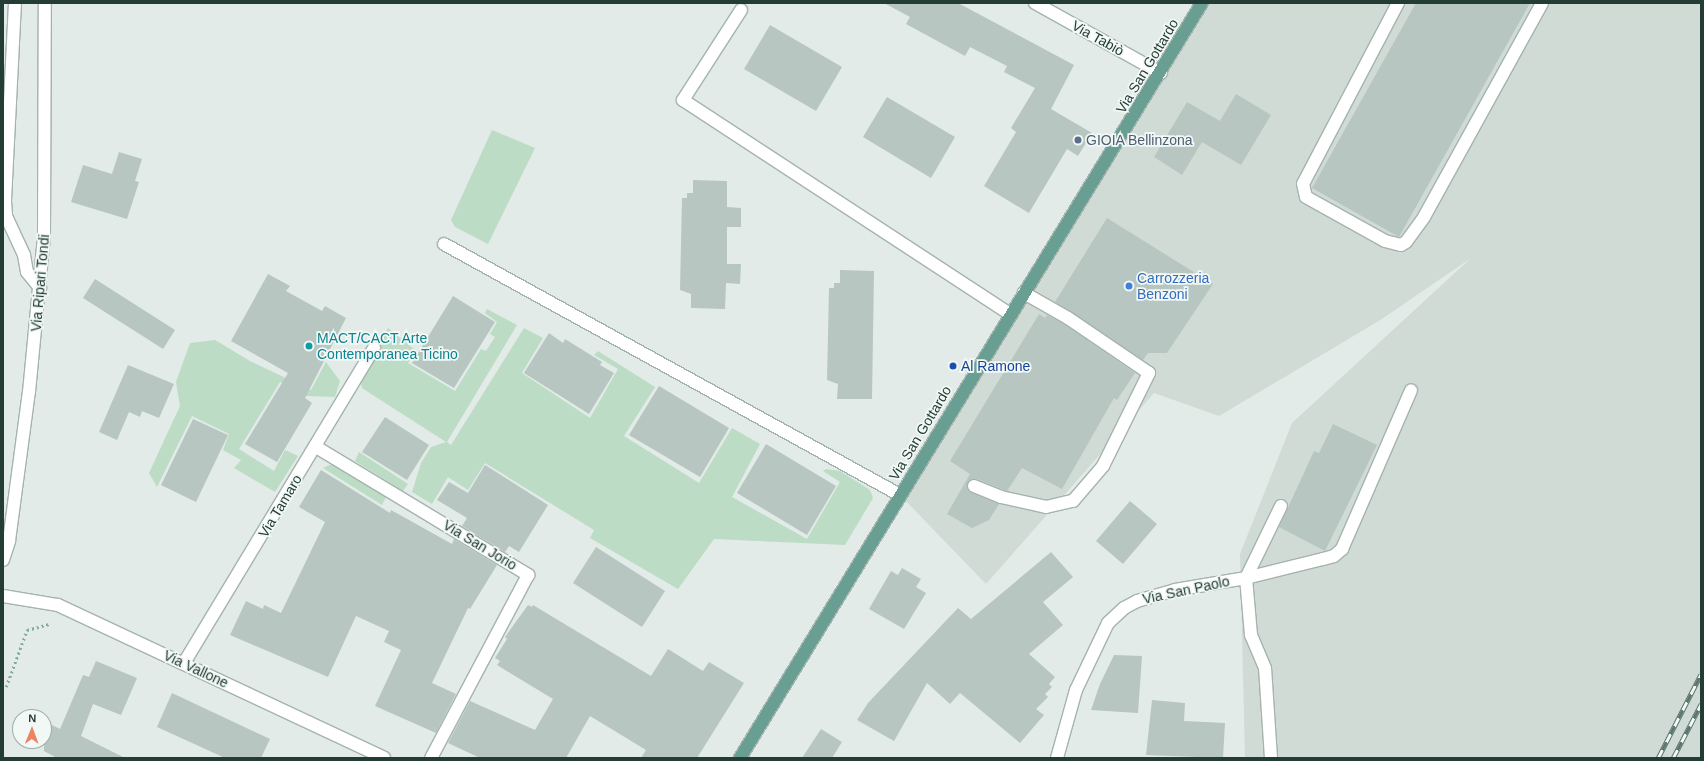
<!DOCTYPE html>
<html>
<head>
<meta charset="utf-8">
<style>
  body { margin:0 }
  #map { position:relative; width:1704px; height:761px; overflow:hidden; background:#e2ebe7; font-family:Helvetica,sans-serif }
  div>[style] { position:absolute }
  .built>* { inset:0; background:#d0dbd6 }
  .green>* { inset:0; background:#bcdcc5 }
  .building>* { inset:0; background:#b7c6c0 }
  .path>* { height:2.5px; margin-top:-1.25px; transform-origin:0; background:repeating-linear-gradient(90deg,#84ada1 0 2px,transparent 0 5px) }
  .roads { filter:drop-shadow(1px 0 #a5b3ae) drop-shadow(-1px 0 #a5b3ae) drop-shadow(0 1px #a5b3ae) drop-shadow(0 -1px #a5b3ae) }
  .minor>* { height:12px; margin:-6px; padding:0 6px; transform-origin:6px; border-radius:6px; background:#fff }
  .major>* { height:12px; margin:-6px; padding:0 6px; transform-origin:6px; border-radius:6px; background:#699f92 }
  .rail>* { height:4.5px; margin-top:-2.25px; transform-origin:0; background:repeating-linear-gradient(90deg,#f2f8f5 0 9px,#5d7770 0 18px); box-sizing:border-box; border-block:1px solid #5d7770 }
  .dots>* { width:11px; height:11px; translate:-50% -50%; box-sizing:border-box; border:2px solid #f2f8f5; border-radius:50% }
  span { translate:-50% -50%; white-space:nowrap; text-align:center; line-height:1.15; -webkit-text-stroke:3.5px #f2f8f5; paint-order:stroke }
  .street-label { font-size:14px; color:#233c35 }
  .service-label { font-size:14px; color:#4e5e75 }
  .left { translate:0 -50%; text-align:left }
  .shop-label { font-size:14px; color:#366cbe }
  .culture-label { font-size:14px; color:#0d838f }
  .transit-label { font-size:14px; color:#164399 }
  .frame { position:absolute; inset:0; border:4px solid #233c35; pointer-events:none }
  .north { position:absolute; left:12px; top:709px; width:40px; height:40px; box-sizing:border-box; background:#f2f8f5; border:1px solid #9fada8; border-radius:50%; rotate:1deg; font-size:11px; font-weight:700; line-height:16px; text-align:center; color:#233c35 }
  .north::after { content:''; display:block; margin:auto; width:14px; height:18px; background:#eb8461; clip-path:polygon(50% 0,100% 100%,50% 72%,0 100%) }
</style>
</head>
<body>
<div id="map">
  <div class="built">
    <div style="clip-path:polygon(1202px 3px,1701px 3px,1701px 758px,1245px 758px,1240px 554px,1292px 423px,1471px 258px,1382px 319px,1219px 416px,1154px 393px,986px 584px,900px 495px)"></div>
  </div>
  <div class="green">
    <div style="clip-path:polygon(492px 130px,535px 148px,488px 244px,455px 227px,451px 220px)"></div>
    <div style="clip-path:polygon(487px 309px,517px 325px,447px 442px,451px 445px,524px 328px,543px 338px,522px 373px,590px 418px,618px 369px,594px 355px,598px 351px,655px 387px,624px 436px,699px 483px,732px 428px,760px 444px,732px 497px,807px 539px,840px 482px,823px 471px,826px 469px,840px 471px,870px 490px,873px 498px,845px 545px,714px 539px,678px 589px,590px 538px,594px 530px,485px 463px,468px 490px,448px 477px,432px 504px,412px 492px,421px 463px,431px 447px,446px 442px,362px 388px,361px 381px,388px 328px,415px 350px,408px 363px,455px 391px,481px 349px,486px 351px,495px 337px,490px 334px,497px 322px,485px 313px)"></div>
    <div style="clip-path:polygon(215px 340px,250px 361px,311px 390px,326px 362px,340px 381px,335px 397px,307px 396px,280px 382px,239px 449px,274px 471px,285px 450px,298px 456px,275px 492px,234px 468px,241px 460px,223px 450px,229px 434px,192px 416px,157px 487px,149px 473px,180px 406px,176px 382px,190px 343px)"></div>
    <div style="clip-path:polygon(359px 452px,408px 484px,403px 491px,355px 461px)"></div>
    <div style="clip-path:polygon(332px 464px,387px 495px,382px 505px,323px 468px)"></div>
  </div>
  <div class="building">
    <div style="clip-path:polygon(884px 3px,958px 3px,1074px 65px,1051px 109px,1092px 133px,1078px 156px,1067px 149px,1029px 213px,984px 186px,1016px 132px,1011px 128px,1035px 88px,1004px 72px,1007px 66px,970px 47px,965px 56px,906px 24px,910px 17px)"></div>
    <div style="clip-path:polygon(1416px 3px,1530px 3px,1399px 237px,1312px 188px)"></div>
    <div style="clip-path:polygon(770px 25px,842px 67px,816px 111px,744px 69px)"></div>
    <div style="clip-path:polygon(1236px 94px,1271px 115px,1241px 165px,1202px 142px,1182px 175px,1154px 157px,1187px 102px,1220px 121px)"></div>
    <div style="clip-path:polygon(887px 97px,955px 137px,931px 178px,863px 137px)"></div>
    <div style="clip-path:polygon(119px 152px,142px 159px,135px 181px,139px 182px,127px 219px,71px 202px,83px 165px,112px 174px)"></div>
    <div style="clip-path:polygon(693px 180px,727px 181px,727px 207px,741px 208px,741px 227px,727px 227px,727px 264px,741px 264px,740px 284px,726px 283px,725px 309px,691px 308px,691px 294px,680px 290px,682px 198px,687px 198px,687px 193px,693px 193px)"></div>
    <div style="clip-path:polygon(1107px 218px,1213px 284px,1167px 353px,1148px 353px,1143px 360px,1055px 302px)"></div>
    <div style="clip-path:polygon(840px 270px,874px 271px,872px 399px,837px 399px,838px 384px,827px 380px,829px 288px,834px 288px,834px 283px,840px 283px)"></div>
    <div style="clip-path:polygon(268px 274px,290px 286px,286px 291px,322px 311px,325px 306px,346px 318px,305px 398px,312px 403px,277px 462px,245px 444px,288px 373px,231px 341px)"></div>
    <div style="clip-path:polygon(95px 279px,175px 330px,163px 349px,83px 298px)"></div>
    <div style="clip-path:polygon(453px 296px,495px 322px,454px 388px,412px 363px)"></div>
    <div style="clip-path:polygon(1039px 314px,1045px 318px,1047px 315px,1064px 324px,1135px 373px,1117px 400px,1114px 398px,1062px 489px,1022px 468px,1007px 491px,977px 479px,969px 480px,967px 487px,968px 491px,999px 504px,989px 520px,972px 528px,947px 514px,970px 474px,950px 461px)"></div>
    <div style="clip-path:polygon(549px 333px,563px 343px,565px 339px,602px 362px,600px 365px,614px 373px,589px 414px,524px 373px)"></div>
    <div style="clip-path:polygon(128px 365px,174px 384px,159px 418px,142px 411px,140px 417px,129px 412px,117px 440px,99px 432px)"></div>
    <div style="clip-path:polygon(659px 386px,729px 428px,700px 477px,629px 435px)"></div>
    <div style="clip-path:polygon(385px 417px,429px 445px,407px 480px,362px 452px)"></div>
    <div style="clip-path:polygon(193px 419px,228px 435px,196px 502px,161px 485px)"></div>
    <div style="clip-path:polygon(1333px 424px,1377px 445px,1325px 551px,1279px 527px,1314px 451px,1319px 453px)"></div>
    <div style="clip-path:polygon(766px 444px,836px 486px,807px 535px,737px 493px)"></div>
    <div style="clip-path:polygon(485px 465px,548px 505px,519px 552px,509px 546px,505px 552px,462px 526px,467px 518px,437px 500px,449px 482px,468px 493px)"></div>
    <div style="clip-path:polygon(321px 470px,390px 513px,391px 510px,452px 544px,454px 539px,497px 565px,470px 609px,468px 608px,432px 683px,456px 694px,436px 733px,375px 706px,401px 650px,384px 642px,389px 631px,356px 616px,328px 677px,230px 635px,246px 601px,263px 609px,264px 605px,281px 613px,325px 522px,299px 507px)"></div>
    <div style="clip-path:polygon(1130px 501px,1157px 524px,1123px 564px,1096px 541px)"></div>
    <div style="clip-path:polygon(596px 547px,665px 591px,642px 627px,573px 583px)"></div>
    <div style="clip-path:polygon(1051px 552px,1073px 577px,1043px 602px,1063px 625px,1029px 654px,1055px 677px,1049px 684px,1052px 687px,1045px 694px,1048px 697px,1036px 709px,1044px 715px,1020px 743px,960px 693px,950px 704px,927px 683px,894px 741px,857px 720px,868px 703px,958px 608px,971px 619px)"></div>
    <div style="clip-path:polygon(902px 568px,921px 579px,916px 587px,926px 593px,904px 629px,869px 609px,891px 571px,898px 575px)"></div>
    <div style="clip-path:polygon(528px 605px,532px 607px,533px 605px,651px 676px,668px 649px,703px 671px,709px 662px,744px 683px,697px 758px,641px 758px,646px 750px,590px 716px,566px 758px,480px 758px,448px 743px,470px 701px,535px 730px,553px 699px,497px 665px,500px 661px,495px 658px,507px 639px,505px 637px)"></div>
    <div style="clip-path:polygon(1114px 655px,1142px 656px,1138px 713px,1091px 710px,1100px 684px)"></div>
    <div style="clip-path:polygon(96px 661px,137px 678px,121px 715px,93px 704px,81px 736px,125px 758px,57px 758px,44px 751px,44px 721px,60px 729px,83px 675px,89px 677px)"></div>
    <div style="clip-path:polygon(172px 693px,270px 739px,261px 758px,225px 758px,157px 727px)"></div>
    <div style="clip-path:polygon(1152px 700px,1185px 703px,1184px 721px,1225px 723px,1223px 758px,1146px 755px)"></div>
    <div style="clip-path:polygon(821px 729px,842px 742px,832px 758px,802px 758px)"></div>
  </div>
  <div class="path">
    <div style="left:6px;top:687px;width:61px;rotate:-69.8deg"></div>
    <div style="left:27px;top:630px;width:23px;rotate:-15deg"></div>
  </div>
  <div class="roads">
    <div class="minor">
      <div style="left:15px;top:3px;width:198px;rotate:92.9deg"></div>
      <div style="left:5px;top:201px;width:15px;rotate:86deg"></div>
      <div style="left:6px;top:216px;width:43px;rotate:65.2deg"></div>
      <div style="left:24px;top:255px;width:17px;rotate:80deg"></div>
      <div style="left:27px;top:272px;width:21px;rotate:51deg"></div>
      <div style="left:1035px;top:3px;width:144px;rotate:29.1deg"></div>
      <div style="left:1398px;top:3px;width:204px;rotate:117.7deg"></div>
      <div style="left:1303px;top:184px;width:13px;rotate:77deg"></div>
      <div style="left:1306px;top:197px;width:90px;rotate:29.1deg"></div>
      <div style="left:1385px;top:241px;width:16px;rotate:14deg"></div>
      <div style="left:1401px;top:245px;width:6px;rotate:-31deg"></div>
      <div style="left:1406px;top:242px;width:31px;rotate:-54deg"></div>
      <div style="left:1424px;top:217px;width:244px;rotate:-61.1deg"></div>
      <div style="left:741px;top:10px;width:107px;rotate:122.8deg"></div>
      <div style="left:683px;top:100px;width:392px;rotate:33.2deg"></div>
      <div style="left:444px;top:244px;width:521px;rotate:28.83deg"></div>
      <div style="left:316px;top:447px;width:248px;rotate:31.1deg"></div>
      <div style="left:528px;top:575px;width:207px;rotate:117.9deg"></div>
      <div style="left:974px;top:486px;width:29px;rotate:22deg"></div>
      <div style="left:1001px;top:497px;width:46px;rotate:12.5deg"></div>
      <div style="left:1046px;top:507px;width:28px;rotate:-13deg"></div>
      <div style="left:1073px;top:501px;width:46px;rotate:-49.4deg"></div>
      <div style="left:1103px;top:466px;width:104px;rotate:-63.7deg"></div>
      <div style="left:1149px;top:373px;width:98px;rotate:-145.8deg"></div>
      <div style="left:1068px;top:318px;width:51px;rotate:-150.4deg"></div>
      <div style="left:3px;top:560px;width:20px;rotate:-72deg"></div>
      <div style="left:9px;top:541px;width:150px;rotate:-82.4deg"></div>
      <div style="left:29px;top:392px;width:157px;rotate:-84.5deg"></div>
      <div style="left:44px;top:236px;width:233px;rotate:-89.8deg"></div>
      <div style="left:3px;top:596px;width:56px;rotate:9.3deg"></div>
      <div style="left:58px;top:605px;width:360px;rotate:25.1deg"></div>
      <div style="left:184px;top:663px;width:368px;rotate:-58.9deg"></div>
      <div style="left:1057px;top:758px;width:71px;rotate:-74.4deg"></div>
      <div style="left:1076px;top:690px;width:74px;rotate:-64.5deg"></div>
      <div style="left:1108px;top:623px;width:22px;rotate:-43deg"></div>
      <div style="left:1124px;top:608px;width:15px;rotate:-28deg"></div>
      <div style="left:1137px;top:601px;width:40px;rotate:-16deg"></div>
      <div style="left:1175px;top:590px;width:72px;rotate:-9.6deg"></div>
      <div style="left:1246px;top:578px;width:79px;rotate:-13.9deg"></div>
      <div style="left:1323px;top:559px;width:11px;rotate:-15deg"></div>
      <div style="left:1334px;top:556px;width:11px;rotate:-41deg"></div>
      <div style="left:1342px;top:549px;width:173px;rotate:-66.5deg"></div>
      <div style="left:1271px;top:758px;width:90px;rotate:-93.8deg"></div>
      <div style="left:1265px;top:668px;width:36px;rotate:-113deg"></div>
      <div style="left:1251px;top:635px;width:57px;rotate:-95deg"></div>
      <div style="left:1246px;top:578px;width:80px;rotate:-64.1deg"></div>
    </div>
    <div class="major">
      <div style="left:740px;top:758px;width:885px;rotate:-58.54deg"></div>
    </div>
  </div>
  <div class="rail">
    <div style="left:1658px;top:758px;width:94px;rotate:-62.9deg"></div>
    <div style="left:1673px;top:758px;width:61px;rotate:-62.6deg"></div>
  </div>
  <div class="dots">
    <div style="left:1078px;top:140px;background:#5c6f8a"></div>
    <div style="left:1129px;top:286px;background:#3f7fe0"></div>
    <div style="left:309px;top:346px;background:#0f9aa8"></div>
    <div style="left:953px;top:366px;background:#1a4fb4"></div>
  </div>
  <div class="street-label">
    <span style="left:1098px;top:38px;rotate:29deg">Via Tabiò</span>
    <span style="left:1147px;top:66px;rotate:-59deg">Via San Gottardo</span>
    <span style="left:40px;top:283px;rotate:-85deg">Via Ripari Tondi</span>
    <span style="left:920px;top:433px;rotate:-59deg">Via San Gottardo</span>
    <span style="left:280px;top:506px;rotate:-59deg">Via Tamaro</span>
    <span style="left:480px;top:545px;rotate:31deg">Via San Jorio</span>
    <span style="left:1186px;top:590px;rotate:-12deg">Via San Paolo</span>
    <span style="left:196px;top:669px;rotate:25deg">Via Vallone</span>
  </div>
  <div class="service-label">
    <span class="left" style="left:1086px;top:140px">GIOIA Bellinzona</span>
  </div>
  <div class="shop-label">
    <span class="left" style="left:1137px;top:286px">Carrozzeria<br>Benzoni</span>
  </div>
  <div class="culture-label">
    <span class="left" style="left:317px;top:346px">MACT/CACT Arte<br>Contemporanea Ticino</span>
  </div>
  <div class="transit-label">
    <span class="left" style="left:961px;top:366px">Al Ramone</span>
  </div>
  <div class="frame"></div>
  <div class="north">N</div>
</div>
</body>
</html>
